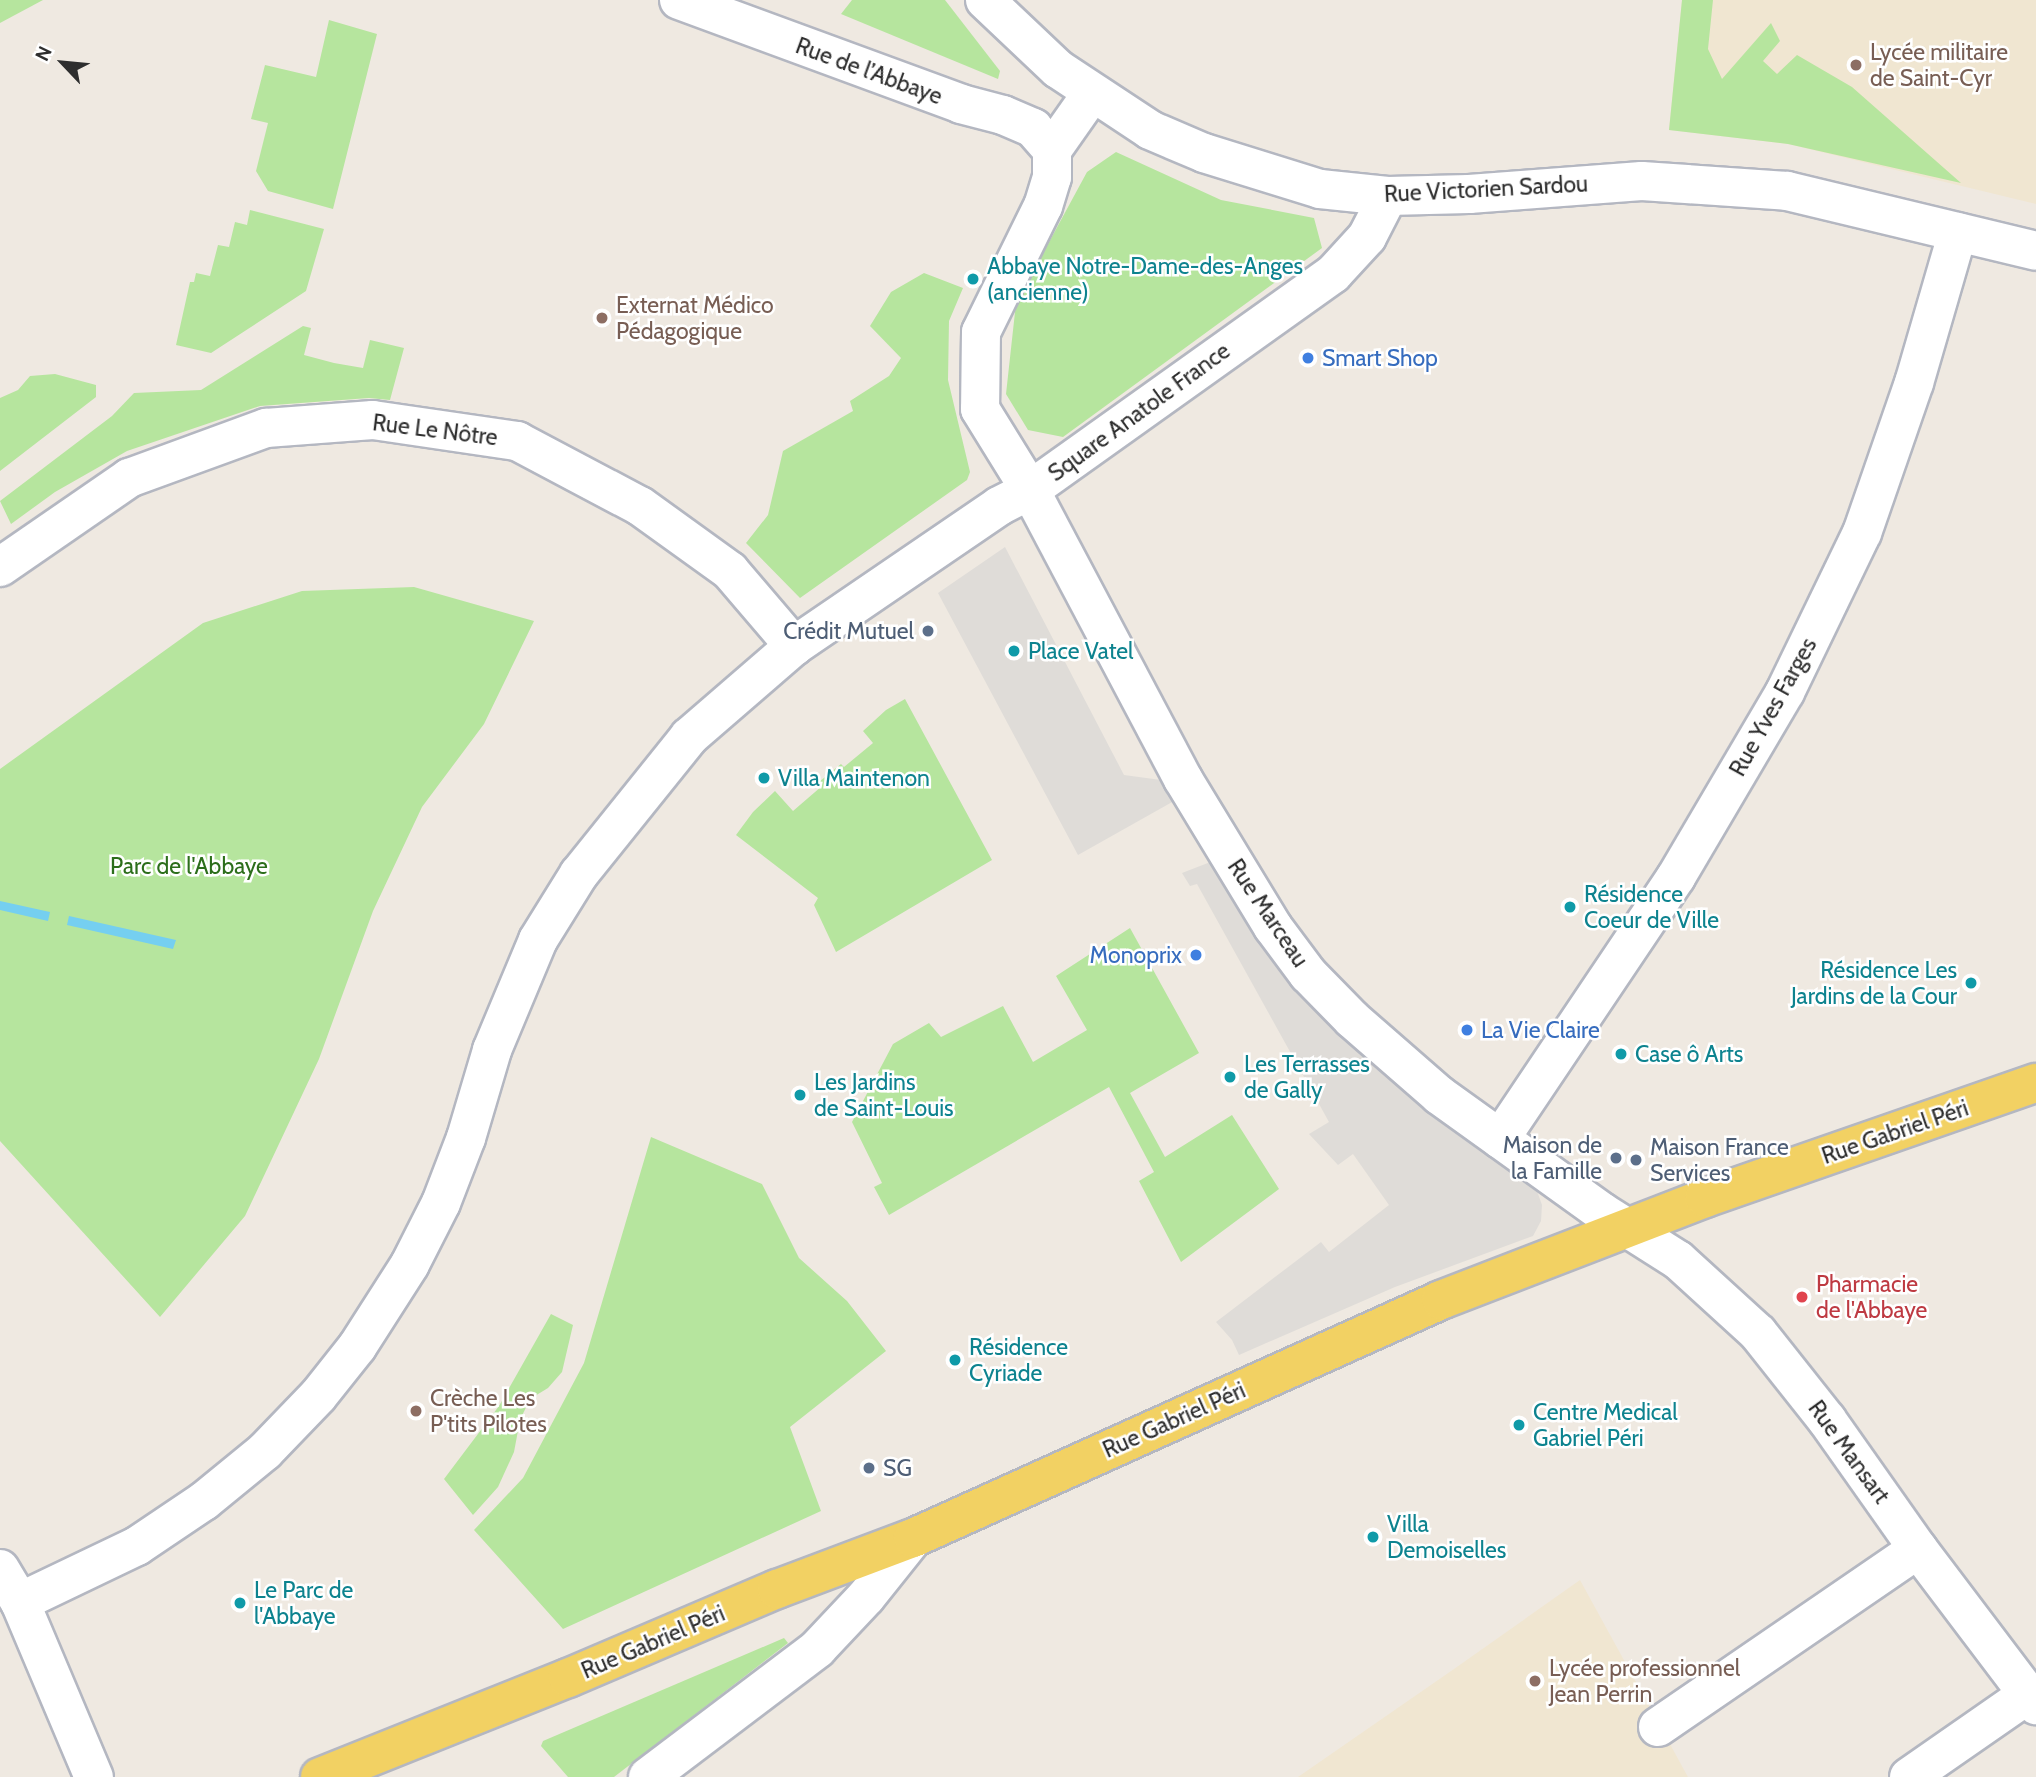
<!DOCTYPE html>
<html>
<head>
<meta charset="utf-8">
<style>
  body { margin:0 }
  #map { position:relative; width:2036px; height:1777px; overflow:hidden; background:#efe9e1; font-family:Cabin,sans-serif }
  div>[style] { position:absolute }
  .education>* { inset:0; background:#f0e6d1 }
  .green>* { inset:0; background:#b6e59e }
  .plaza>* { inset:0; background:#dfdcd8 }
  .water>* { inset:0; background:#75cff0 }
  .roads { filter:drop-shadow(2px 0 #b4b7c1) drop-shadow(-2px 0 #b4b7c1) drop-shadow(0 2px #b4b7c1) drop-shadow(0 -2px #b4b7c1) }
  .minor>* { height:38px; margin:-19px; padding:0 19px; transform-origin:19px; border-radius:19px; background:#fff }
  .major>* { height:38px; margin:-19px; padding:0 19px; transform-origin:19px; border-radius:19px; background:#f2d163 }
  .dots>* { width:19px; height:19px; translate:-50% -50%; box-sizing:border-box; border:4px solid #fff; border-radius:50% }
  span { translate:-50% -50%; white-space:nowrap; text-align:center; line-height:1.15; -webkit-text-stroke:5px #fff; paint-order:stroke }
  .education-label { font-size:23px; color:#785e54 }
  .left { translate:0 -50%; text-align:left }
  .street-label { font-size:23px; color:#2e2e2e }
  .culture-label { font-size:23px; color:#0d838f }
  .right { translate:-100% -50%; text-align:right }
  .shop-label { font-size:23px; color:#366cbe }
  .service-label { font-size:23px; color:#4e5e75 }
  .park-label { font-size:23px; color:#2c6e1b }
  .health-label { font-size:23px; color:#be3a42 }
  .north { position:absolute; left:28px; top:28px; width:70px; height:70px; -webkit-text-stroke:5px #fff; paint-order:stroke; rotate:296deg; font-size:19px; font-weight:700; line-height:28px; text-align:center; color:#2e2e2e }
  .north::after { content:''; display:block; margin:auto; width:24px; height:32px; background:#2e2e2e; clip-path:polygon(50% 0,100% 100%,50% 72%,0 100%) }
</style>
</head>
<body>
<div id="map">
  <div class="education">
    <div style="clip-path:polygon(1682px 0,2036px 0,2036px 204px,1788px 144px,1669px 130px)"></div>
    <div style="clip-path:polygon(1580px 1580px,1688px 1777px,1298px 1777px,1454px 1669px)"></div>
  </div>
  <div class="green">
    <div style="clip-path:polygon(0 0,43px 0,0 23px)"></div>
    <div style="clip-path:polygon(852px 0,945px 0,1000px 71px,998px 79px,841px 14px)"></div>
    <div style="clip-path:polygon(1682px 0,1713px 0,1708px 49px,1722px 79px,1771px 23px,1780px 41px,1763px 61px,1777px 74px,1797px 55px,1852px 87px,1961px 183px,1788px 144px,1669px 130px)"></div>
    <div style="clip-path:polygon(329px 20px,377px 34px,333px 209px,268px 191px,256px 171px,268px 123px,251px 119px,265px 65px,316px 77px)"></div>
    <div style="clip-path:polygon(1116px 152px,1221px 200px,1314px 218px,1322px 248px,1063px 437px,1028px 430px,1006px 394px,1016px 303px,1087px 172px)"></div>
    <div style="clip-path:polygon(250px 210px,324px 229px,306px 291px,211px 353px,176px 345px,190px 282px,194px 282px,196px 273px,210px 276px,218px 245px,229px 247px,235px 222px,247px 225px)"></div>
    <div style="clip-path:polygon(924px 273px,963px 288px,949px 321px,948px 380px,970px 472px,967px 480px,800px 598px,746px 543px,768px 515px,783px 451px,853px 411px,850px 401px,889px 376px,901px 358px,870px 326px,891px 292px)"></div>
    <div style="clip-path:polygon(303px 326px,311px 328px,304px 355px,334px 363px,363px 368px,370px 340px,404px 348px,390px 400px,369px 398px,260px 406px,127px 451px,55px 492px,11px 524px,0 501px,112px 416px,134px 393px,201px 390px)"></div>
    <div style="clip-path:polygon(55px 374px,96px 385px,96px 397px,0 471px,0 398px,18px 390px,30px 376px)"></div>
    <div style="clip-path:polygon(414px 587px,534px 621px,484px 724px,422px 807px,373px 911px,319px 1059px,245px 1216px,160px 1317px,0 1141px,0 769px,203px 623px,302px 591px)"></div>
    <div style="clip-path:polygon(905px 699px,992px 860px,836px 952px,814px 905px,818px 898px,736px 835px,753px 812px,775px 791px,793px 811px,822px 786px,819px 782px,841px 764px,844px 767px,873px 743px,863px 731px,886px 710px)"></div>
    <div style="clip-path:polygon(1130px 928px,1199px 1053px,1130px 1093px,1165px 1157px,1232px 1115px,1279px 1189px,1181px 1262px,1139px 1181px,1154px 1172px,1109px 1087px,889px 1215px,874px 1187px,882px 1183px,852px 1122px,893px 1044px,929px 1023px,941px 1037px,1003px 1006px,1033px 1062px,1087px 1030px,1056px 976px)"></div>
    <div style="clip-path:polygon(651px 1137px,762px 1184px,799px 1258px,847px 1301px,886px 1351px,790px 1427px,821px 1511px,563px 1629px,474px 1530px,523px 1478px,584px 1363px)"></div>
    <div style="clip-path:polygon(551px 1314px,573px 1325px,562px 1372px,548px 1388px,530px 1399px,520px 1420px,514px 1452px,498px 1487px,473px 1515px,444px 1479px,499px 1406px)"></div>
    <div style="clip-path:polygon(784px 1638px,788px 1643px,614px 1777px,568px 1777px,541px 1746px,543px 1741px)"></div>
  </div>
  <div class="plaza">
    <div style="clip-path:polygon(1005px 547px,1124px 775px,1161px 780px,1174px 801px,1078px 855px,938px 593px)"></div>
    <div style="clip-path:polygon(1213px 861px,1263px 946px,1328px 1023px,1373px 1064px,1527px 1179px,1537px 1191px,1542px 1205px,1541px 1221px,1533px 1236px,1395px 1287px,1239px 1355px,1232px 1340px,1216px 1322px,1321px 1242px,1329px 1252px,1389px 1205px,1353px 1154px,1338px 1165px,1309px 1134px,1329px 1122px,1197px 884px,1190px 886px,1182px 873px)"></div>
  </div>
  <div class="water">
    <div style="clip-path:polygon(0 901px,50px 912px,48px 921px,0 910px)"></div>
    <div style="clip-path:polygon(69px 916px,176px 940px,173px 949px,67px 925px)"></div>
  </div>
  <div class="roads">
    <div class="minor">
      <div style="left:679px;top:0;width:301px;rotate:20.2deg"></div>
      <div style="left:961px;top:104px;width:43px;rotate:14.7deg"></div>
      <div style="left:1003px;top:115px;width:33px;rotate:23deg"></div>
      <div style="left:1033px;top:128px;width:29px;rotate:49deg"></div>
      <div style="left:985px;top:0;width:100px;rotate:43.4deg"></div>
      <div style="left:1058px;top:69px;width:110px;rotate:33.5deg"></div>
      <div style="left:1150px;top:130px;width:59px;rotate:23.1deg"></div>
      <div style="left:1204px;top:153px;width:121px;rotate:17.2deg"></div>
      <div style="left:1320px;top:189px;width:68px;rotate:5.9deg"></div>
      <div style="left:1388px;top:196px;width:81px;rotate:-1.4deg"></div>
      <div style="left:1469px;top:194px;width:173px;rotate:-4.3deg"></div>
      <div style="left:1642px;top:181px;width:145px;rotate:3.9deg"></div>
      <div style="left:1787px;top:191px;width:256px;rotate:13.5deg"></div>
      <div style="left:1052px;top:150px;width:27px;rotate:90deg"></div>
      <div style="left:1052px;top:177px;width:30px;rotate:107deg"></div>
      <div style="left:1043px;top:206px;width:140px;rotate:116.2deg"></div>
      <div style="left:981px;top:332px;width:77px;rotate:90.7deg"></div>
      <div style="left:980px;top:409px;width:95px;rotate:58.3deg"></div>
      <div style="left:1030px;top:490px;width:327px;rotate:62.1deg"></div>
      <div style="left:1183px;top:779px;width:173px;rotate:58.7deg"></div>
      <div style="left:1273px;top:927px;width:59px;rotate:53.3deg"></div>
      <div style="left:1308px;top:974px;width:63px;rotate:45.6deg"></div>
      <div style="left:1352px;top:1019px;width:116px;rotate:41.1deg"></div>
      <div style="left:1439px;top:1095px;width:201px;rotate:35.7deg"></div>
      <div style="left:1602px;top:1212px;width:90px;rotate:32.3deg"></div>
      <div style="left:1678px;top:1260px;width:108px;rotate:42.4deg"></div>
      <div style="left:1758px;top:1333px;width:111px;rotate:51.6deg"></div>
      <div style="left:1827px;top:1420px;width:158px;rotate:54.8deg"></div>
      <div style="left:1918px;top:1549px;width:196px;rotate:52.9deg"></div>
      <div style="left:1052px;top:150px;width:70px;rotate:-54.9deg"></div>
      <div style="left:0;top:567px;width:157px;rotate:-34.6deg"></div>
      <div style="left:129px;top:478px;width:146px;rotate:-20.1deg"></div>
      <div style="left:266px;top:428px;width:107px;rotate:-4.3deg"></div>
      <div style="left:373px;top:420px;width:146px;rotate:8.3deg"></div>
      <div style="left:517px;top:441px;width:139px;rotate:27.9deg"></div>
      <div style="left:640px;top:506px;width:111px;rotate:35.8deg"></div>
      <div style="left:730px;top:571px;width:99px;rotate:49.5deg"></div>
      <div style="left:1500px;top:1139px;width:316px;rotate:-56.1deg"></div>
      <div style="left:1676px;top:877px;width:215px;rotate:-59.5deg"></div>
      <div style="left:1785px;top:692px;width:177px;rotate:-64.2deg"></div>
      <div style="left:1862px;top:533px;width:159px;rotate:-70.9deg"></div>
      <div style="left:1914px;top:383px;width:157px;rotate:-73.8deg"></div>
      <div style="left:0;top:1569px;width:39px;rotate:59deg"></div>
      <div style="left:20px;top:1602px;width:190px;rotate:67.1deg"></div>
      <div style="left:20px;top:1602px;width:130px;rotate:-25.6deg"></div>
      <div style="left:137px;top:1546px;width:81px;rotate:-33.9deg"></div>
      <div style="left:204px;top:1501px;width:79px;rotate:-39.3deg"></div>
      <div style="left:265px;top:1451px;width:76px;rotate:-46.1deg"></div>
      <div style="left:318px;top:1396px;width:63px;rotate:-51.5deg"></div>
      <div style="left:357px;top:1347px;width:98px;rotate:-57.4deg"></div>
      <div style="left:410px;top:1264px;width:68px;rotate:-63.1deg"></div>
      <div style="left:441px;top:1203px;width:70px;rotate:-69deg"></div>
      <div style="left:466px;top:1138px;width:92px;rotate:-73.5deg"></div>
      <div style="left:492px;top:1050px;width:119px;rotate:-67.3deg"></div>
      <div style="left:538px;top:940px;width:78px;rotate:-58.2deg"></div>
      <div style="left:579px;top:874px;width:176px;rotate:-51.2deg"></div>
      <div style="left:689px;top:737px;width:139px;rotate:-40.9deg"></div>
      <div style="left:794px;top:646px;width:248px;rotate:-34.3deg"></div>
      <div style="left:999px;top:506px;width:35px;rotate:-27deg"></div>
      <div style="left:1030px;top:490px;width:372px;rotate:-35.5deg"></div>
      <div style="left:1333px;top:274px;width:50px;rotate:-47.4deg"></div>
      <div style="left:1367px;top:237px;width:46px;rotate:-62.9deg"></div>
      <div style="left:1658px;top:1727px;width:315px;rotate:-34.4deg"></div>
      <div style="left:648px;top:1777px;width:212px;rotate:-37.1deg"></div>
      <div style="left:817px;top:1649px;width:71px;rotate:-46.7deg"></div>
      <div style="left:866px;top:1597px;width:75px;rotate:-51.5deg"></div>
      <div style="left:1909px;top:1777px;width:144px;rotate:-34.8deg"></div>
    </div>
    <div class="major">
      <div style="left:320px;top:1777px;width:267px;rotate:-21.8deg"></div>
      <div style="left:568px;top:1678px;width:227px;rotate:-23.1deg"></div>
      <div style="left:777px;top:1589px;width:145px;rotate:-20.6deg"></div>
      <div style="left:913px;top:1538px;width:579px;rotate:-24.26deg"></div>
      <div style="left:1441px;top:1300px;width:283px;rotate:-21.1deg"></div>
      <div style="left:1705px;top:1198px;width:350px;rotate:-19.2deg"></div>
    </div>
  </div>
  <div class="dots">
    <div style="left:1856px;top:65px;background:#8d6e63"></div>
    <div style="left:973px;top:279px;background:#0f9aa8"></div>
    <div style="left:602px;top:318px;background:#8d6e63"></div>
    <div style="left:1308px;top:358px;background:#3f7fe0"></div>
    <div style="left:928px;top:631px;background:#5c6f8a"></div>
    <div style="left:1014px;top:651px;background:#0f9aa8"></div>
    <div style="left:764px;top:778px;background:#0f9aa8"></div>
    <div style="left:1570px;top:907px;background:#0f9aa8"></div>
    <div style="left:1196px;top:955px;background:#3f7fe0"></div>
    <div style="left:1971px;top:983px;background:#0f9aa8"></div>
    <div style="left:1467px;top:1030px;background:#3f7fe0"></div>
    <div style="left:1621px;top:1054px;background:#0f9aa8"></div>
    <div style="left:1230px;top:1077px;background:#0f9aa8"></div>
    <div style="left:800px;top:1095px;background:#0f9aa8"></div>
    <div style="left:1616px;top:1158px;background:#5c6f8a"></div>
    <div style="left:1636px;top:1160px;background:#5c6f8a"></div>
    <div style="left:1802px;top:1297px;background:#e0444e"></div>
    <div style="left:955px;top:1360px;background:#0f9aa8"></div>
    <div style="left:416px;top:1411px;background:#8d6e63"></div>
    <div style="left:1519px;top:1425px;background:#0f9aa8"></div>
    <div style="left:869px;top:1468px;background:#5c6f8a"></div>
    <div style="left:1373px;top:1537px;background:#0f9aa8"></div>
    <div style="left:240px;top:1603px;background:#0f9aa8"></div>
    <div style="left:1535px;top:1681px;background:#8d6e63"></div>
  </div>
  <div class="education-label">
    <span class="left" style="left:1870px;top:65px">Lycée militaire<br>de Saint-Cyr</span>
    <span class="left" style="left:616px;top:318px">Externat Médico<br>Pédagogique</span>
    <span class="left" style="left:430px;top:1411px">Crèche Les<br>P'tits Pilotes</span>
    <span class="left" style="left:1549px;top:1681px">Lycée professionnel<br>Jean Perrin</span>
  </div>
  <div class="street-label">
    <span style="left:869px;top:71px;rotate:20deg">Rue de l’Abbaye</span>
    <span style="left:1486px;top:189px;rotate:-3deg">Rue Victorien Sardou</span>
    <span style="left:1139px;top:412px;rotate:-36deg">Square Anatole France</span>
    <span style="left:435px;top:430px;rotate:7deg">Rue Le Nôtre</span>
    <span style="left:1773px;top:707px;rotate:-61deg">Rue Yves Farges</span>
    <span style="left:1268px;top:913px;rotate:56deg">Rue Marceau</span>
    <span style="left:1895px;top:1132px;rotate:-19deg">Rue Gabriel Péri</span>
    <span style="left:1174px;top:1420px;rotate:-24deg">Rue Gabriel Péri</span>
    <span style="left:1849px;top:1452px;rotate:54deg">Rue Mansart</span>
    <span style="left:653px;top:1642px;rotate:-23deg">Rue Gabriel Péri</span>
  </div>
  <div class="culture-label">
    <span class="left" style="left:987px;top:279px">Abbaye Notre-Dame-des-Anges<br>(ancienne)</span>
    <span class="left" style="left:1028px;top:651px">Place Vatel</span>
    <span class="left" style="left:778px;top:778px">Villa Maintenon</span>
    <span class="left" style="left:1584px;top:907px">Résidence<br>Coeur de Ville</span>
    <span class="right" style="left:1957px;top:983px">Résidence Les<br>Jardins de la Cour</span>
    <span class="left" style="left:1635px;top:1054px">Case ô Arts</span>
    <span class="left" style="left:1244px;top:1077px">Les Terrasses<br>de Gally</span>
    <span class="left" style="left:814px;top:1095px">Les Jardins<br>de Saint-Louis</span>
    <span class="left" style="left:969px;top:1360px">Résidence<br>Cyriade</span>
    <span class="left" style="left:1533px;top:1425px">Centre Medical<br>Gabriel Péri</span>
    <span class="left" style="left:1387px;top:1537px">Villa<br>Demoiselles</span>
    <span class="left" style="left:254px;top:1603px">Le Parc de<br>l'Abbaye</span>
  </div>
  <div class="shop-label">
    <span class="left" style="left:1322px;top:358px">Smart Shop</span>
    <span class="right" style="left:1182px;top:955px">Monoprix</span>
    <span class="left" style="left:1481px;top:1030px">La Vie Claire</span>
  </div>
  <div class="service-label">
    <span class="right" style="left:914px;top:631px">Crédit Mutuel</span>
    <span class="right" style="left:1602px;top:1158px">Maison de<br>la Famille</span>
    <span class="left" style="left:1650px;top:1160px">Maison France<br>Services</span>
    <span class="left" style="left:883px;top:1468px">SG</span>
  </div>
  <div class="park-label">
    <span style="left:189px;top:866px">Parc de l'Abbaye</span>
  </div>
  <div class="health-label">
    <span class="left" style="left:1816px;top:1297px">Pharmacie<br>de l'Abbaye</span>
  </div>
  <div class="north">N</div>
</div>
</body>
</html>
